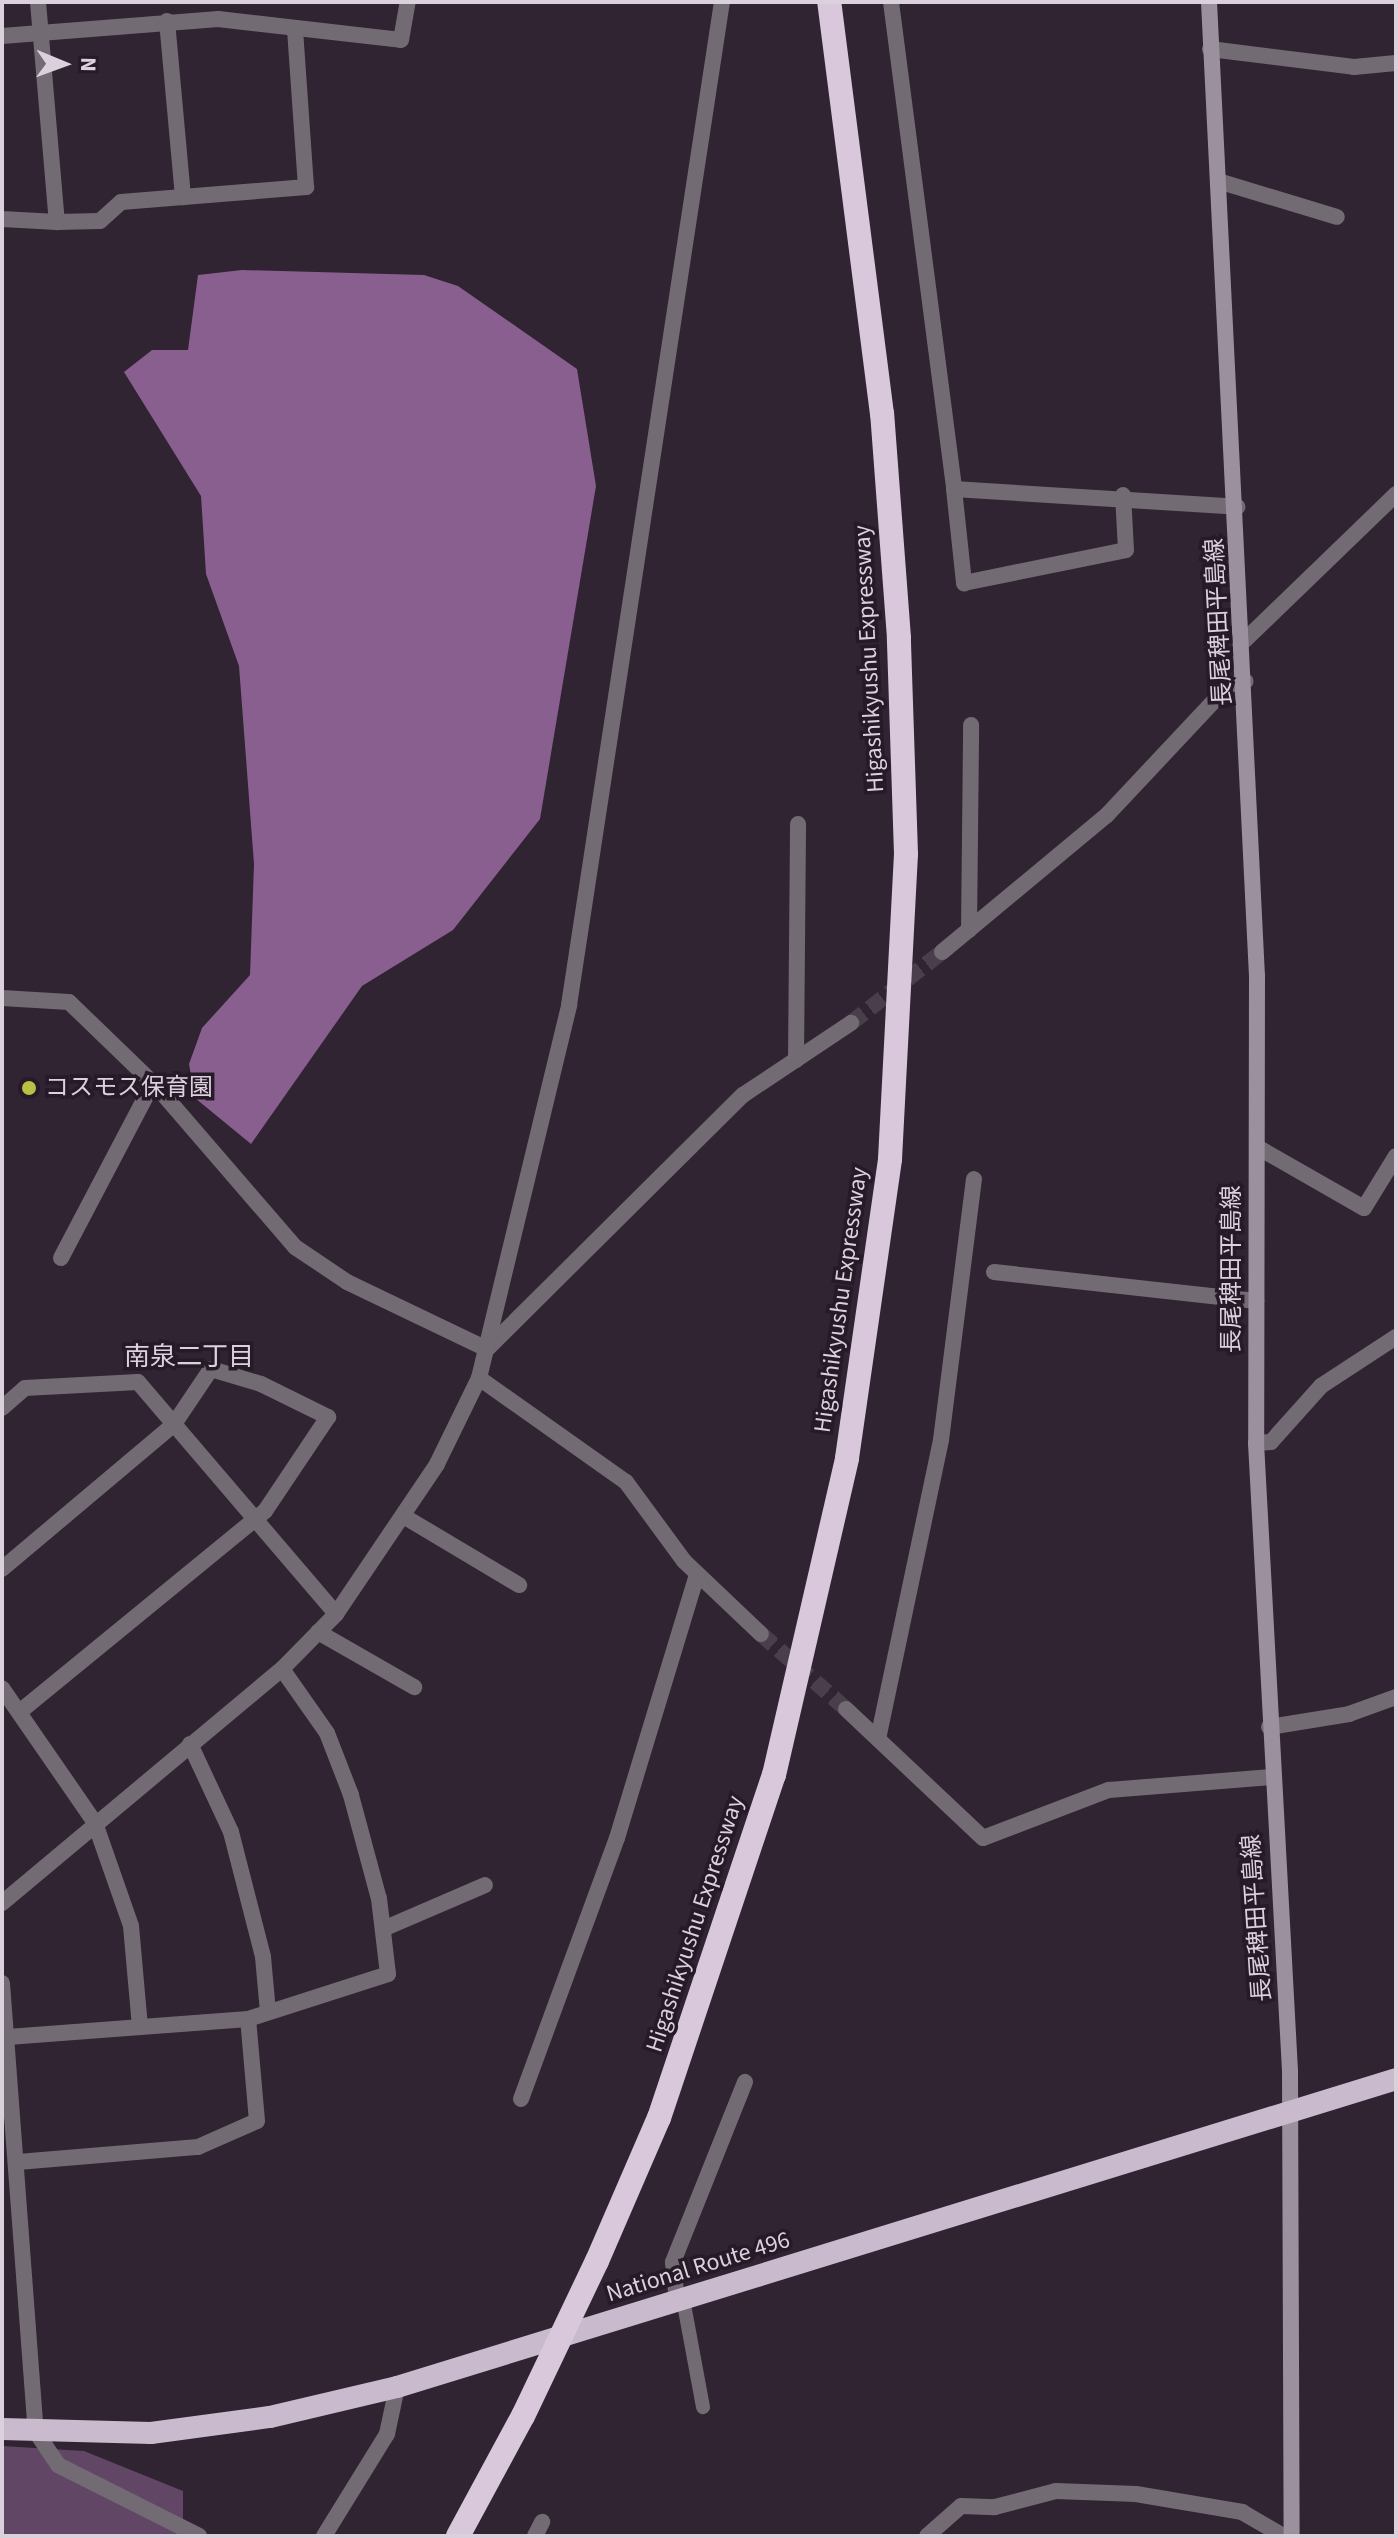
<!DOCTYPE html>
<html>
<head>
<meta charset="utf-8">
<style>
  body { margin:0 }
  #map { position:relative; width:1398px; height:2538px; overflow:hidden; background:#302332; font-family:"Source Sans 3","Noto Sans JP",sans-serif }
  div>[style] { position:absolute }
  .green>* { inset:0; background:#614666 }
  .water>* { inset:0; background:#885f8e }
  .minor-tunnel>* { height:16px; margin-top:-8px; transform-origin:0; background:repeating-linear-gradient(90deg,#4a3d4c 0 16px,transparent 0 24px) }
  .service>* { height:14px; margin:-7px; padding:0 7px; transform-origin:7px; border-radius:7px; background:#726b73 }
  .minor>* { height:16px; margin:-8px; padding:0 8px; transform-origin:8px; border-radius:8px; background:#726b73 }
  .secondary>* { height:16px; margin:-8px; padding:0 8px; transform-origin:8px; border-radius:8px; background:#9b909d }
  .trunk>* { height:22px; margin:-11px; padding:0 11px; transform-origin:11px; border-radius:11px; background:#cabacd }
  .motorway>* { height:24px; margin:-12px; padding:0 12px; transform-origin:12px; border-radius:12px; background:#d9c7dc }
  .motorway-bridge>* { height:24px; margin:-12px; padding:0 12px; transform-origin:12px; border-radius:12px; background:#d9c7dc }
  .dots>* { width:22px; height:22px; translate:-50% -50%; box-sizing:border-box; border:4px solid #261928; border-radius:50% }
  span { translate:-50% -50%; white-space:nowrap; text-align:center; line-height:1.15; -webkit-text-stroke:7px #261928; paint-order:stroke }
  .street-label { font-size:24px; color:#dbd1dc }
  .poi-label { font-size:24px; color:#dbd1dc }
  .left { translate:0 -50%; text-align:left }
  .neighbourhood-label { font-size:26px; color:#dbd1dc }
  .frame { position:absolute; inset:0; border:4px solid #dbd1dc; pointer-events:none }
  .north { position:absolute; left:24px; top:24px; width:80px; height:80px; -webkit-text-stroke:6px #261928; paint-order:stroke; rotate:91deg; font-size:22px; font-weight:700; line-height:32px; text-align:center; color:#dbd1dc }
  .north::after { content:''; display:block; margin:auto; width:28px; height:36px; background:#dbd1dc; clip-path:polygon(50% 0,100% 100%,50% 72%,0 100%) }
</style>
</head>
<body>
<div id="map">
  <div class="green">
    <div style="clip-path:polygon(2px 2446px,84px 2451px,183px 2491px,183px 2536px,2px 2536px)"></div>
  </div>
  <div class="water">
    <div style="clip-path:polygon(242px 270px,424px 275px,458px 286px,577px 369px,596px 486px,540px 819px,453px 930px,362px 986px,251px 1144px,195px 1098px,189px 1064px,202px 1028px,250px 975px,254px 864px,239px 666px,206px 574px,201px 496px,124px 372px,152px 350px,188px 350px,198px 275px)"></div>
  </div>
  <div class="minor-tunnel">
    <div style="left:851px;top:1023px;width:115px;rotate:-38deg"></div>
    <div style="left:761px;top:1634px;width:113px;rotate:41.4deg"></div>
  </div>
  <div class="service">
    <div style="left:683px;top:2299px;width:110px;rotate:79.5deg"></div>
  </div>
  <div class="minor">
    <div style="left:38px;top:2px;width:221px;rotate:85.1deg"></div>
    <div style="left:57px;top:222px;width:43px;rotate:-1.3deg"></div>
    <div style="left:100px;top:221px;width:28px;rotate:-42deg"></div>
    <div style="left:121px;top:202px;width:186px;rotate:-4.6deg"></div>
    <div style="left:306px;top:187px;width:157px;rotate:-94deg"></div>
    <div style="left:891px;top:2px;width:491px;rotate:82.6deg"></div>
    <div style="left:954px;top:489px;width:284px;rotate:3.6deg"></div>
    <div style="left:167px;top:21px;width:177px;rotate:84.8deg"></div>
    <div style="left:2px;top:36px;width:217px;rotate:-4.5deg"></div>
    <div style="left:218px;top:19px;width:184px;rotate:6.5deg"></div>
    <div style="left:401px;top:40px;width:39px;rotate:-80deg"></div>
    <div style="left:1210px;top:49px;width:145px;rotate:7.1deg"></div>
    <div style="left:1354px;top:67px;width:42px;rotate:-5.4deg"></div>
    <div style="left:1218px;top:181px;width:124px;rotate:16.8deg"></div>
    <div style="left:2px;top:219px;width:55px;rotate:3.1deg"></div>
    <div style="left:954px;top:489px;width:95px;rotate:83.9deg"></div>
    <div style="left:964px;top:583px;width:165px;rotate:-11.5deg"></div>
    <div style="left:1126px;top:550px;width:55px;rotate:-93.1deg"></div>
    <div style="left:1245px;top:640px;width:210px;rotate:-44deg"></div>
    <div style="left:969px;top:930px;width:205px;rotate:-89.4deg"></div>
    <div style="left:942px;top:952px;width:213px;rotate:-39.7deg"></div>
    <div style="left:1106px;top:816px;width:180px;rotate:-46.8deg"></div>
    <div style="left:1229px;top:685px;width:17px;rotate:-13deg"></div>
    <div style="left:2px;top:998px;width:67px;rotate:3.4deg"></div>
    <div style="left:69px;top:1002px;width:122px;rotate:44deg"></div>
    <div style="left:157px;top:1087px;width:211px;rotate:49.2deg"></div>
    <div style="left:295px;top:1247px;width:63px;rotate:33.9deg"></div>
    <div style="left:347px;top:1282px;width:155px;rotate:25.6deg"></div>
    <div style="left:796px;top:1060px;width:236px;rotate:-89.5deg"></div>
    <div style="left:1257px;top:1147px;width:123px;rotate:29.7deg"></div>
    <div style="left:1364px;top:1208px;width:61px;rotate:-58.4deg"></div>
    <div style="left:61px;top:1258px;width:198px;rotate:-62.3deg"></div>
    <div style="left:994px;top:1272px;width:264px;rotate:6.3deg"></div>
    <div style="left:488px;top:1348px;width:359px;rotate:-44.8deg"></div>
    <div style="left:743px;top:1095px;width:130px;rotate:-33.7deg"></div>
    <div style="left:479px;top:1378px;width:180px;rotate:35.3deg"></div>
    <div style="left:626px;top:1482px;width:98px;rotate:53.7deg"></div>
    <div style="left:684px;top:1561px;width:106px;rotate:43.5deg"></div>
    <div style="left:2px;top:1408px;width:30px;rotate:-41deg"></div>
    <div style="left:25px;top:1388px;width:113px;rotate:-3deg"></div>
    <div style="left:138px;top:1382px;width:305px;rotate:49.5deg"></div>
    <div style="left:1256px;top:1443px;width:15px;rotate:-4deg"></div>
    <div style="left:1271px;top:1442px;width:75px;rotate:-48.2deg"></div>
    <div style="left:1321px;top:1386px;width:90px;rotate:-33.2deg"></div>
    <div style="left:405px;top:1517px;width:133px;rotate:30.8deg"></div>
    <div style="left:2px;top:1569px;width:225px;rotate:-40.1deg"></div>
    <div style="left:174px;top:1424px;width:66px;rotate:-56.1deg"></div>
    <div style="left:211px;top:1369px;width:52px;rotate:16.7deg"></div>
    <div style="left:261px;top:1384px;width:75px;rotate:26.2deg"></div>
    <div style="left:328px;top:1417px;width:113px;rotate:123.8deg"></div>
    <div style="left:265px;top:1511px;width:315px;rotate:140.7deg"></div>
    <div style="left:318px;top:1632px;width:111px;rotate:29.8deg"></div>
    <div style="left:2px;top:1688px;width:164px;rotate:55.4deg"></div>
    <div style="left:95px;top:1823px;width:109px;rotate:70.7deg"></div>
    <div style="left:131px;top:1926px;width:100px;rotate:84.9deg"></div>
    <div style="left:846px;top:1709px;width:188px;rotate:43.3deg"></div>
    <div style="left:983px;top:1838px;width:135px;rotate:-20.9deg"></div>
    <div style="left:1109px;top:1790px;width:163px;rotate:-4.6deg"></div>
    <div style="left:1269px;top:1727px;width:81px;rotate:-9.2deg"></div>
    <div style="left:1349px;top:1714px;width:50px;rotate:-19.9deg"></div>
    <div style="left:878px;top:1739px;width:306px;rotate:-78.1deg"></div>
    <div style="left:941px;top:1440px;width:263px;rotate:-82.8deg"></div>
    <div style="left:190px;top:1744px;width:97px;rotate:65deg"></div>
    <div style="left:231px;top:1832px;width:129px;rotate:75.6deg"></div>
    <div style="left:263px;top:1957px;width:55px;rotate:84.8deg"></div>
    <div style="left:2px;top:1903px;width:365px;rotate:-39.9deg"></div>
    <div style="left:282px;top:1669px;width:77px;rotate:-45.5deg"></div>
    <div style="left:336px;top:1614px;width:181px;rotate:-56deg"></div>
    <div style="left:437px;top:1464px;width:96px;rotate:-64deg"></div>
    <div style="left:479px;top:1378px;width:384px;rotate:-76.4deg"></div>
    <div style="left:569px;top:1005px;width:1015px;rotate:-81.33deg"></div>
    <div style="left:383px;top:1929px;width:111px;rotate:-23.3deg"></div>
    <div style="left:2px;top:1983px;width:450px;rotate:85.7deg"></div>
    <div style="left:36px;top:2432px;width:40px;rotate:56deg"></div>
    <div style="left:58px;top:2465px;width:158px;rotate:26.7deg"></div>
    <div style="left:8px;top:2037px;width:241px;rotate:-4.3deg"></div>
    <div style="left:248px;top:2019px;width:147px;rotate:-17.8deg"></div>
    <div style="left:388px;top:1974px;width:76px;rotate:-96.8deg"></div>
    <div style="left:379px;top:1899px;width:108px;rotate:-105.1deg"></div>
    <div style="left:351px;top:1795px;width:66px;rotate:-111.2deg"></div>
    <div style="left:327px;top:1733px;width:78px;rotate:-125.1deg"></div>
    <div style="left:521px;top:2099px;width:278px;rotate:-69.8deg"></div>
    <div style="left:617px;top:1838px;width:276px;rotate:-73.1deg"></div>
    <div style="left:18px;top:2162px;width:181px;rotate:-4.8deg"></div>
    <div style="left:198px;top:2147px;width:64px;rotate:-23.8deg"></div>
    <div style="left:257px;top:2121px;width:102px;rotate:-95deg"></div>
    <div style="left:677px;top:2301px;width:39px;rotate:-96deg"></div>
    <div style="left:673px;top:2262px;width:194px;rotate:-68.2deg"></div>
    <div style="left:324px;top:2536px;width:120px;rotate:-58.3deg"></div>
    <div style="left:387px;top:2434px;width:48px;rotate:-78deg"></div>
    <div style="left:535px;top:2536px;width:16px;rotate:-63deg"></div>
    <div style="left:927px;top:2536px;width:45px;rotate:-41.4deg"></div>
    <div style="left:961px;top:2506px;width:34px;rotate:2deg"></div>
    <div style="left:995px;top:2507px;width:63px;rotate:-14.7deg"></div>
    <div style="left:1056px;top:2491px;width:80px;rotate:2.1deg"></div>
    <div style="left:1136px;top:2494px;width:108px;rotate:9.6deg"></div>
    <div style="left:1242px;top:2512px;width:48px;rotate:30.3deg"></div>
  </div>
  <div class="secondary">
    <div style="left:1209px;top:2px;width:975px;rotate:87.18deg"></div>
    <div style="left:1257px;top:976px;width:467px;rotate:90.1deg"></div>
    <div style="left:1256px;top:1443px;width:629px;rotate:86.9deg"></div>
    <div style="left:1290px;top:2071px;width:465px;rotate:89.8deg"></div>
  </div>
  <div class="trunk">
    <div style="left:2px;top:2429px;width:149px;rotate:1.5deg"></div>
    <div style="left:151px;top:2433px;width:120px;rotate:-7.7deg"></div>
    <div style="left:270px;top:2417px;width:130px;rotate:-13.3deg"></div>
    <div style="left:397px;top:2387px;width:1045px;rotate:-17.13deg"></div>
  </div>
  <div class="motorway">
    <div style="left:597px;top:2261px;width:156px;rotate:-66.6deg"></div>
    <div style="left:659px;top:2118px;width:362px;rotate:-71.5deg"></div>
    <div style="left:774px;top:1775px;width:325px;rotate:-77deg"></div>
    <div style="left:847px;top:1458px;width:302px;rotate:-81.8deg"></div>
    <div style="left:890px;top:1159px;width:305px;rotate:-87deg"></div>
    <div style="left:906px;top:854px;width:216px;rotate:-91.9deg"></div>
    <div style="left:899px;top:638px;width:225px;rotate:-94.3deg"></div>
    <div style="left:882px;top:414px;width:415px;rotate:-97.3deg"></div>
    <div style="left:458px;top:2536px;width:136px;rotate:-61.6deg"></div>
  </div>
  <div class="motorway-bridge">
    <div style="left:523px;top:2416px;width:172px;rotate:-64.5deg"></div>
  </div>
  <div class="dots">
    <div style="left:29px;top:1088px;background:#bac045"></div>
  </div>
  <div class="street-label">
    <span style="left:1219px;top:622px;rotate:-93deg">長尾稗田平島線</span>
    <span style="left:869px;top:659px;rotate:-93deg">Higashikyushu Expressway</span>
    <span style="left:1232px;top:1269px;rotate:-90deg">長尾稗田平島線</span>
    <span style="left:841px;top:1300px;rotate:-82deg">Higashikyushu Expressway</span>
    <span style="left:1257px;top:1918px;rotate:-94deg">長尾稗田平島線</span>
    <span style="left:695px;top:1924px;rotate:-72deg">Higashikyushu Expressway</span>
    <span style="left:698px;top:2267px;rotate:-17deg">National Route 496</span>
  </div>
  <div class="poi-label">
    <span class="left" style="left:45px;top:1088px">コスモス保育園</span>
  </div>
  <div class="neighbourhood-label">
    <span style="left:189px;top:1357px">南泉二丁目</span>
  </div>
  <div class="frame"></div>
  <div class="north">N</div>
</div>
</body>
</html>
